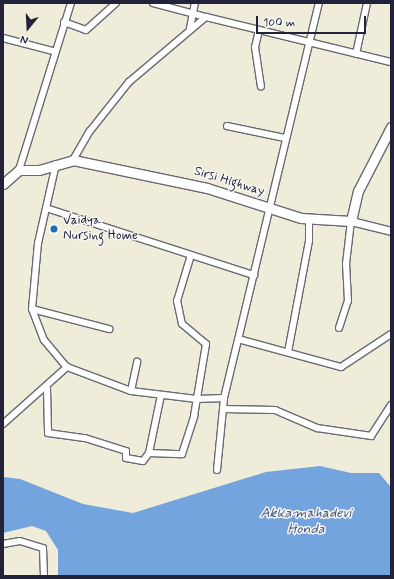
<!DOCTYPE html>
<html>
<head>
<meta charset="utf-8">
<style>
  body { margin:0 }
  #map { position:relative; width:394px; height:579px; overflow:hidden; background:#efecda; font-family:Mynerve,sans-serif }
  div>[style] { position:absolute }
  .water>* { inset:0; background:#74a4de }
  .roads { filter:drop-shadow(1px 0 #6a6973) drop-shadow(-1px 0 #6a6973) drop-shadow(0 1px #6a6973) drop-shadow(0 -1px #6a6973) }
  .minor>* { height:6px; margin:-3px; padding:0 3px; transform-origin:3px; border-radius:3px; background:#fff }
  .tertiary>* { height:7px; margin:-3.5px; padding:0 3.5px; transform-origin:3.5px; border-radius:3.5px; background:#fff }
  .primary>* { height:9px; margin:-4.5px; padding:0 4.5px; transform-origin:4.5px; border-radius:4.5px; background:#fff }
  .dots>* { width:11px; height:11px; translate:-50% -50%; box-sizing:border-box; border:2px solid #f6f6f2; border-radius:50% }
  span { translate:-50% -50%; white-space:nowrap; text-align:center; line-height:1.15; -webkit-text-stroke:3px #f6f6f2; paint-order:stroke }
  .street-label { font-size:13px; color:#22223b }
  .poi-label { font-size:13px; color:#22223b }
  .left { translate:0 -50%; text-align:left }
  .water-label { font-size:14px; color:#43567c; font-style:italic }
  .frame { position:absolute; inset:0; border:4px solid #22223b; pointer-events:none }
  .north { position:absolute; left:8px; top:8px; width:40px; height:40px; -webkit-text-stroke:3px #f6f6f2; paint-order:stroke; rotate:198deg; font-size:11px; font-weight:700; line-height:16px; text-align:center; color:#22223b }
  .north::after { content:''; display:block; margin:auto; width:14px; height:18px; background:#22223b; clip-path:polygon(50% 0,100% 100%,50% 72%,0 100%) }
  .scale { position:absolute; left:256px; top:16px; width:110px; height:18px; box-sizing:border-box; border:2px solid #22223b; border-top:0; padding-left:5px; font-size:12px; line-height:14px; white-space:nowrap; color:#22223b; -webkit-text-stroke:3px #f6f6f2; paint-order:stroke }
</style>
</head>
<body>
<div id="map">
  <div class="water">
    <div style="clip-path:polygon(320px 466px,351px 473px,379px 473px,390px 486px,391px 576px,58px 576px,58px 550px,46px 531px,32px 526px,3px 533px,4px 477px,20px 479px,83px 504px,133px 513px,266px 472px)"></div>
  </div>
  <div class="roads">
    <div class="minor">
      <div style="left:153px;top:3px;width:55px;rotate:14.8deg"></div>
      <div style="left:64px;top:22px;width:23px;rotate:20deg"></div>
      <div style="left:86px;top:30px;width:40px;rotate:-42deg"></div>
      <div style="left:190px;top:28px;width:25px;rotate:-79deg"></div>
      <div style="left:259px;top:30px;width:17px;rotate:103deg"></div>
      <div style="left:255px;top:47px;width:40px;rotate:81.5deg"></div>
      <div style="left:3px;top:38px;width:52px;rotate:14.6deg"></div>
      <div style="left:356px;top:54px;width:52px;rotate:-77.8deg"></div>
      <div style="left:227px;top:126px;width:59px;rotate:11.7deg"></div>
      <div style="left:73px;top:160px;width:34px;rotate:-60deg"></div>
      <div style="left:90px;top:131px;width:63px;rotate:-51.5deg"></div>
      <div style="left:129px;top:82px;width:101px;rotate:-40.2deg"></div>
      <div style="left:206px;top:17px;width:190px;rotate:13.7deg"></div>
      <div style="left:56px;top:164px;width:81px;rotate:102.8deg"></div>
      <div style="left:38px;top:243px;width:66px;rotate:95.2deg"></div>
      <div style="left:32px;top:309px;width:33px;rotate:69deg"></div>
      <div style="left:44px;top:340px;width:35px;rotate:50deg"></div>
      <div style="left:19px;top:170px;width:175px;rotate:-72.7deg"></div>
      <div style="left:46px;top:208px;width:219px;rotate:17.9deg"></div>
      <div style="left:32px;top:309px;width:80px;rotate:14.6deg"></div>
      <div style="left:339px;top:328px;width:28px;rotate:-72deg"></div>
      <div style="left:348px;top:301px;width:37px;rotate:-93deg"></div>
      <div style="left:346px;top:264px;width:43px;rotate:-83.4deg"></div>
      <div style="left:238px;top:339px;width:107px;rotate:15.2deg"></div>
      <div style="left:341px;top:367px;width:60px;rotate:-33.4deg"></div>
      <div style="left:288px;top:352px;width:113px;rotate:-79.3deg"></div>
      <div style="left:309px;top:241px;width:23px;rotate:-90deg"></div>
      <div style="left:47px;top:388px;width:45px;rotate:88.7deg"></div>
      <div style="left:48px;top:433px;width:37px;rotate:8deg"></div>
      <div style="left:85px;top:438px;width:43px;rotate:17.6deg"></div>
      <div style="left:126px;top:451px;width:7px;rotate:90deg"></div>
      <div style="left:126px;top:458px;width:17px;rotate:10deg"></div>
      <div style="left:143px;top:461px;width:10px;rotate:-53deg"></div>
      <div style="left:149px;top:453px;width:59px;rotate:-78.3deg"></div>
      <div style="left:131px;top:391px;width:30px;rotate:-78deg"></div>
      <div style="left:223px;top:409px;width:52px;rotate:1.1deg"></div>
      <div style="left:275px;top:410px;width:46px;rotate:23.2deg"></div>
      <div style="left:317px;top:428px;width:55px;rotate:8.4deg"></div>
      <div style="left:371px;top:436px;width:37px;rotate:-57deg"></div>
      <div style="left:3px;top:424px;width:86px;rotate:-41.7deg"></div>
      <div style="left:67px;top:367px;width:68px;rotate:20.6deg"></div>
      <div style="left:131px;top:391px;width:66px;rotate:6.9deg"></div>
      <div style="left:197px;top:399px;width:27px;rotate:-2deg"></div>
      <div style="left:224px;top:398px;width:406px;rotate:-76.5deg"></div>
      <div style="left:149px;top:453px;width:33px;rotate:2deg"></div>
      <div style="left:182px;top:454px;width:40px;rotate:-72deg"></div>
      <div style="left:194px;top:416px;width:73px;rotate:-80.5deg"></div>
      <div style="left:206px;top:344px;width:31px;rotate:-140deg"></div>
      <div style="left:182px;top:324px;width:24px;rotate:-102deg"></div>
      <div style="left:177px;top:301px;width:48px;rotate:-73.1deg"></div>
      <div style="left:217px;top:470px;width:72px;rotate:-84.4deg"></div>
      <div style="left:3px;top:544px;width:17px;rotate:-10deg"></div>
      <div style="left:20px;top:541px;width:24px;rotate:17deg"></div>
      <div style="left:43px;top:548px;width:28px;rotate:88deg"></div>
    </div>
    <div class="tertiary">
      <div style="left:351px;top:221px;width:41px;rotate:14deg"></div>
    </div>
    <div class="primary">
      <div style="left:3px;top:184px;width:21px;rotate:-41deg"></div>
      <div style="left:19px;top:170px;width:20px"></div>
      <div style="left:39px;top:170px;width:35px;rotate:-16deg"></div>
      <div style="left:73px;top:160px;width:137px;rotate:11.8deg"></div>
      <div style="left:207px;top:188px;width:99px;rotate:17.7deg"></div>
      <div style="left:301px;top:218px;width:50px;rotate:3.4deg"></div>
      <div style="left:351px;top:221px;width:31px;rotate:-77deg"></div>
      <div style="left:358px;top:191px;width:72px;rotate:-62.7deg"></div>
    </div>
  </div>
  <div class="dots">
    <div style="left:54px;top:229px;background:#1f6fb2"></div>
  </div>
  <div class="street-label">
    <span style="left:229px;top:182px;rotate:17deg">Sirsi Highway</span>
  </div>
  <div class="poi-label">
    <span class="left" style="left:63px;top:229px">Vaidya<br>Nursing Home</span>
  </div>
  <div class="water-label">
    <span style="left:306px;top:521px">Akkamahadevi<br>Honda</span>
  </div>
  <div class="frame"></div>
  <div class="north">N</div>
  <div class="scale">100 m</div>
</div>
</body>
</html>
